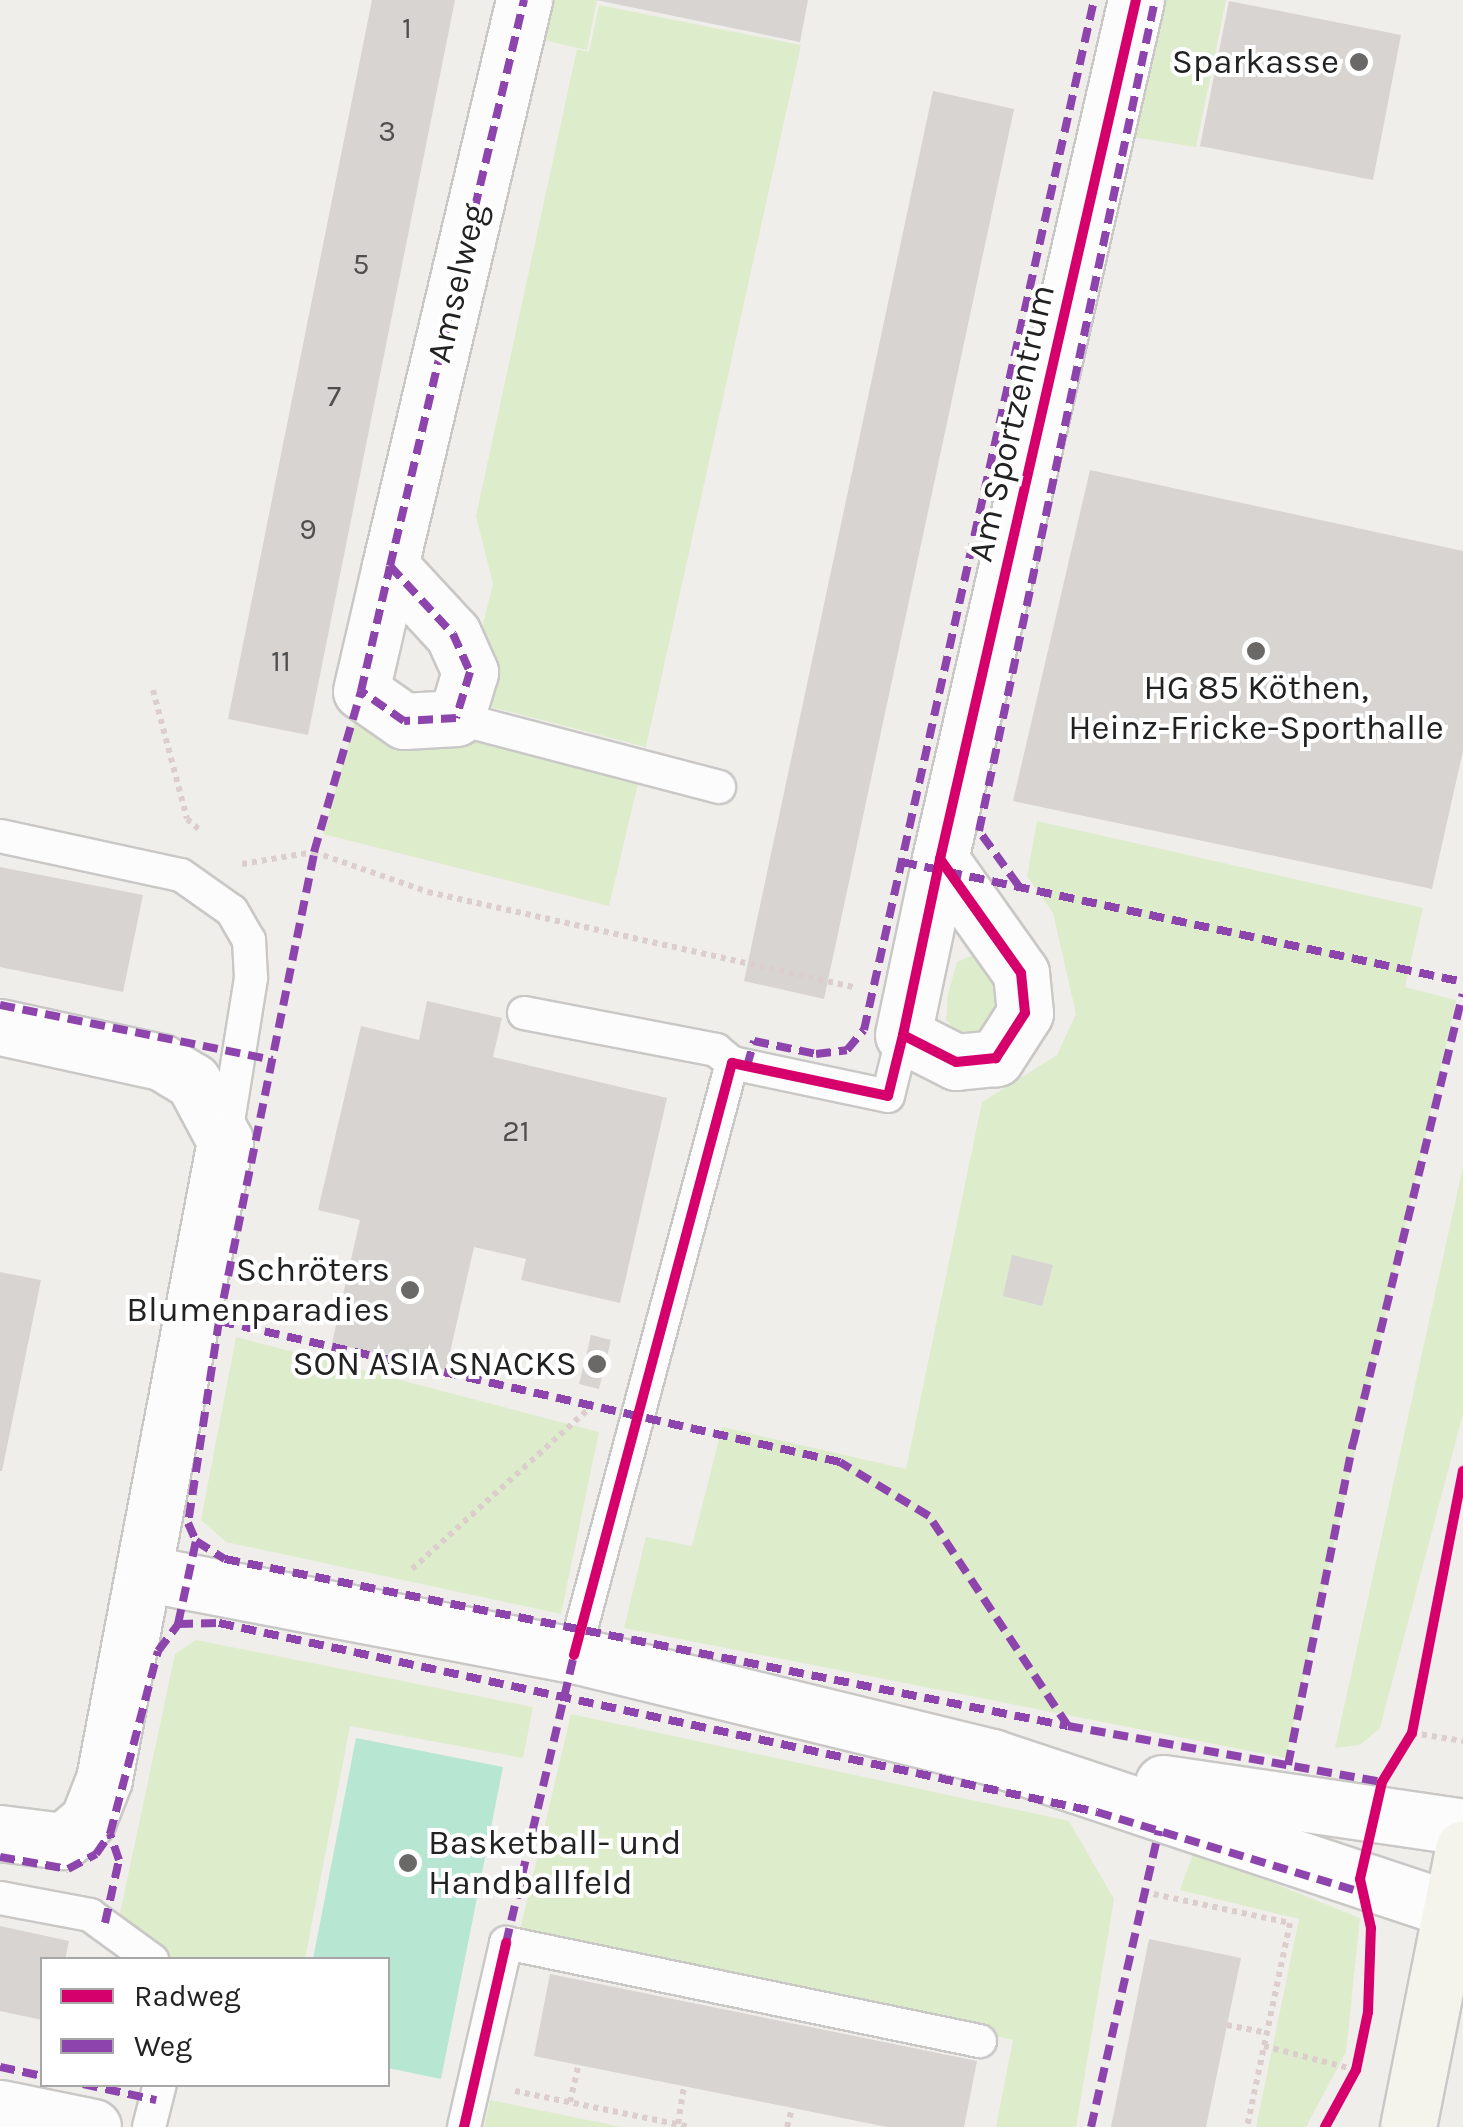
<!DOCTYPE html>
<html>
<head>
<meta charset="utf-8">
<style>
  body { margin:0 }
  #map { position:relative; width:1463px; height:2127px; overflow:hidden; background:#f0eeeb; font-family:Karla,sans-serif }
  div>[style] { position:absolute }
  .grass>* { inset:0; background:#ddeccb }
  .pitch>* { inset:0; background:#b7e6d2 }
  .building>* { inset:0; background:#d7d4d2 }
  .path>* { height:6px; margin-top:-3px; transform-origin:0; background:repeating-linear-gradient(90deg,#dccecd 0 5px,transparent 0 10px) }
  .roads { filter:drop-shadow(2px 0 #c9c8c7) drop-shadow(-2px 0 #c9c8c7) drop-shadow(0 2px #c9c8c7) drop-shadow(0 -2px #c9c8c7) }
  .lane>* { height:32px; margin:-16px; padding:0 16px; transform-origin:16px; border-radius:16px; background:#fdfcfc }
  .street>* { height:55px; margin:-27.5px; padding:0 27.5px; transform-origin:27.5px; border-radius:27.5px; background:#fdfcfc }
  .secondary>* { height:55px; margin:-27.5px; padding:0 27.5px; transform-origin:27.5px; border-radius:27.5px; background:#f4f4ed }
  .quiet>* { height:8px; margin-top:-4px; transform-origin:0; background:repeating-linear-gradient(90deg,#8e44ad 0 15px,transparent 0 23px) }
  .cycleway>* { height:10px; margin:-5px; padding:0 5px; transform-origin:5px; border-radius:5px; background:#d6006c }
  .dots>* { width:28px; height:28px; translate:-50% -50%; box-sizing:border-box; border:5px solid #fff; border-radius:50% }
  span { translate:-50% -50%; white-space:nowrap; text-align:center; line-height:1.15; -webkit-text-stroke:8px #fff; paint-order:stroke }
  .number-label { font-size:30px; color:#4f4e4e }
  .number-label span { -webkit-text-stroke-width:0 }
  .poi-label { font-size:35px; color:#222 }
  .right { translate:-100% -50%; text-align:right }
  .left { translate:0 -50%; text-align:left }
  .street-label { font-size:35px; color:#222 }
  .legend { position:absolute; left:40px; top:1957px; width:350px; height:130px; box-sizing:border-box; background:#fff; border:2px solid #a7a7a7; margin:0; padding:12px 18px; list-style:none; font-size:30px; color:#222 }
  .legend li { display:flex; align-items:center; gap:20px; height:50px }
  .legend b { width:50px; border:2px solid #a7a7a7 }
</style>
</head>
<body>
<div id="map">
  <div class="grass">
    <div style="clip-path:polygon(511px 0,597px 0,587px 50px,504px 31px)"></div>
    <div style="clip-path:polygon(1142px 0,1226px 0,1196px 147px,1113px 134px)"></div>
    <div style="clip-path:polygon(599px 5px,801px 45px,646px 747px,464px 700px,493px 584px,476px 516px,577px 49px,589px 52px)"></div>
    <div style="clip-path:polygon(362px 695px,464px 702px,646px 750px,609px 906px,323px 834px)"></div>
    <div style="clip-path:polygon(1037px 821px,1423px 908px,1405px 987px,1456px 1000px,1286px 1758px,624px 1628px,646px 1537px,692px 1546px,722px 1427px,906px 1469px,982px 1102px,1057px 1055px,1076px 1014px,1053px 913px,1027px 876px)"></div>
    <div style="clip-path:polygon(987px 949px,1007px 979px,995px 1037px,965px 1040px,946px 1020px,948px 993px,957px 962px)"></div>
    <div style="clip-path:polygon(1463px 1167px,1463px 1414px,1380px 1728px,1360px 1745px,1335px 1748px)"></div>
    <div style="clip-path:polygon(236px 1337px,599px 1432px,561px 1614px,226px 1542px,201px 1520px)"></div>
    <div style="clip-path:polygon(196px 1640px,533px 1707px,523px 1758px,350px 1726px,305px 1959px,168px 1959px,119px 1918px,175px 1654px)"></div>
    <div style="clip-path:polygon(571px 1714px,1069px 1821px,1114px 1899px,1076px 2127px,996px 2127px,1013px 2040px,519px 1935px)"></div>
    <div style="clip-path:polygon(1194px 1851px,1360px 1918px,1346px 2052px,1306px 2127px,1256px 2127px,1299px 1919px,1180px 1890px)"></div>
    <div style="clip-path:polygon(490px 2100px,622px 2127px,484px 2127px)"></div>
  </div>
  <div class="pitch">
    <div style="clip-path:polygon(356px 1738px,503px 1767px,441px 2079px,388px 2068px,388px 1960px,313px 1959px)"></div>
  </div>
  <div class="building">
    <div style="clip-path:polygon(372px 0,455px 0,308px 735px,228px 719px)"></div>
    <div style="clip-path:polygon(596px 0,808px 0,800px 42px)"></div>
    <div style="clip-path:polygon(1229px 1px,1401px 35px,1373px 180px,1200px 146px)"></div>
    <div style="clip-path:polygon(933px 91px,1014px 109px,824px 999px,744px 981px)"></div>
    <div style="clip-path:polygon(1090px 470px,1463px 551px,1463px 751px,1432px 889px,1013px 801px)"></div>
    <div style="clip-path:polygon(0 867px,143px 895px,123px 992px,0 967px)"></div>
    <div style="clip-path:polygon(427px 1001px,502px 1018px,493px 1057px,667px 1098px,620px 1303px,521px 1280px,526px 1259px,474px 1247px,446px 1370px,332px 1343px,360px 1220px,318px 1210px,361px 1026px,419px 1040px)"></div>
    <div style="clip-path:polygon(1012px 1255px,1053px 1265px,1042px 1306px,1003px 1296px)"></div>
    <div style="clip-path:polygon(0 1272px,41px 1280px,2px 1471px,0 1471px)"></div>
    <div style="clip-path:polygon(591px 1335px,611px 1340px,599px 1389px,579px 1384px)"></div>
    <div style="clip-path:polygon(0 1926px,69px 1941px,65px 1960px,42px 1960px,42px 2020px,0 2011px)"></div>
    <div style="clip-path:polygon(1149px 1939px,1241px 1958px,1206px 2127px,1111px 2127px)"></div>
    <div style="clip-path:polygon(550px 1974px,977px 2061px,964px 2127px,887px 2127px,534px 2056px)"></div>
  </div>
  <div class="path">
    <div style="left:153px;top:690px;width:133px;rotate:75.2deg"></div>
    <div style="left:187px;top:819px;width:20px;rotate:41deg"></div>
    <div style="left:242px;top:864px;width:73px;rotate:-9.5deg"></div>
    <div style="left:314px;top:852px;width:121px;rotate:19.3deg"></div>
    <div style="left:428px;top:892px;width:439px;rotate:12.6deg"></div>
    <div style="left:412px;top:1569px;width:243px;rotate:-42.2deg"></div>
    <div style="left:1412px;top:1733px;width:52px;rotate:8.9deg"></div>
    <div style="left:1144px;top:1892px;width:149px;rotate:12deg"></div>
    <div style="left:1290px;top:1923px;width:208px;rotate:101.9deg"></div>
    <div style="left:1227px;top:2025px;width:41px;rotate:11.3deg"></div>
    <div style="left:1264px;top:2046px;width:95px;rotate:14.6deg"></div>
    <div style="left:515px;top:2091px;width:180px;rotate:11.6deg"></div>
    <div style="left:570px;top:2102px;width:39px;rotate:-77deg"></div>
    <div style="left:678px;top:2124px;width:38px;rotate:-81deg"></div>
    <div style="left:787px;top:2127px;width:20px;rotate:-75deg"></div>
  </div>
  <div class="roads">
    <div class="lane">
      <div style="left:456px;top:718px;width:272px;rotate:14.7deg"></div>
      <div style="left:0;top:836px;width:185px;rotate:12.2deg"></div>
      <div style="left:181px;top:875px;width:62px;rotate:35.2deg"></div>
      <div style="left:232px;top:911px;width:34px;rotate:60deg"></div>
      <div style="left:249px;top:940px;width:38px;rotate:87deg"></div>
      <div style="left:251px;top:978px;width:165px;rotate:99.1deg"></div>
      <div style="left:524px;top:1013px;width:196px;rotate:10.9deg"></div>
      <div style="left:716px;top:1050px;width:21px;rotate:39deg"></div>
      <div style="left:574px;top:1655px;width:613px;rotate:-75.06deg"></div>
      <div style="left:732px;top:1063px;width:159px;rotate:11.9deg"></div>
      <div style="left:888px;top:1096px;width:63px;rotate:-76.2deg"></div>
      <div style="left:0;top:1898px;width:92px;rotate:10.7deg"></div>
      <div style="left:90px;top:1915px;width:77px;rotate:36deg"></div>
      <div style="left:149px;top:2127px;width:44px;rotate:-75.7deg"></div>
      <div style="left:464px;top:2127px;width:189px;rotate:-77.1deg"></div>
      <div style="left:506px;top:1943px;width:484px;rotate:11.7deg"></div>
    </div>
    <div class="street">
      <div style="left:390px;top:566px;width:93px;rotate:47.2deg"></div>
      <div style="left:453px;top:634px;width:42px;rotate:65.9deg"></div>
      <div style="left:470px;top:672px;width:48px;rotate:106.9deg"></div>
      <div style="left:456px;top:718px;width:52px;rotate:176.7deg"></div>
      <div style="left:404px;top:721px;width:52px;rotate:-145.1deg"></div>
      <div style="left:361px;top:691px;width:128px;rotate:-76.9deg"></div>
      <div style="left:390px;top:566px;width:582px;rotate:-76.68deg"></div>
      <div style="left:940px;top:859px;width:140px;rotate:54.6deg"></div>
      <div style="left:1021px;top:973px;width:40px;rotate:84.3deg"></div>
      <div style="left:1025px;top:1013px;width:54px;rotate:122.8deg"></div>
      <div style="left:996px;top:1058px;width:40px;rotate:174.3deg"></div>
      <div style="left:956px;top:1062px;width:59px;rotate:-153deg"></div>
      <div style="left:903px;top:1035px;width:180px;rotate:-78.1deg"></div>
      <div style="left:940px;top:859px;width:881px;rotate:-77.15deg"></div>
      <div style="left:0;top:1027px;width:165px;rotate:12.3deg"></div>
      <div style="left:161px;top:1062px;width:37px;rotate:31deg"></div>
      <div style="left:193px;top:1081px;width:68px;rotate:61.9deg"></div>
      <div style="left:225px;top:1141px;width:649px;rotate:100.74deg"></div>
      <div style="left:104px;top:1779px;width:44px;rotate:111.3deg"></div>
      <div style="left:88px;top:1820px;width:33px;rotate:140deg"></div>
      <div style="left:63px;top:1841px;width:64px;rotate:-172.8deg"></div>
      <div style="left:148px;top:1574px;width:434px;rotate:10.8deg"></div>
      <div style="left:574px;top:1655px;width:430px;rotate:13.7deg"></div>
      <div style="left:992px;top:1757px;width:483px;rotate:18.4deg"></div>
      <div style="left:1450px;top:1909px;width:19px;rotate:47deg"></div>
      <div style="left:1163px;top:1783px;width:303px;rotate:8.3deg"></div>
      <div style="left:0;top:2108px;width:95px;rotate:11.5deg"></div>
    </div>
    <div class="secondary">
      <div style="left:1408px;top:2127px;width:284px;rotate:-78.8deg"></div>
    </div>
  </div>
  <div class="quiet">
    <div style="left:390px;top:566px;width:93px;rotate:47.2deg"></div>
    <div style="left:453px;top:634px;width:42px;rotate:65.9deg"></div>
    <div style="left:470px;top:672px;width:48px;rotate:106.9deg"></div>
    <div style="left:456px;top:718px;width:52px;rotate:176.7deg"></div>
    <div style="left:404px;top:721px;width:52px;rotate:-145.1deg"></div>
    <div style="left:361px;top:691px;width:128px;rotate:-76.9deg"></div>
    <div style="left:390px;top:566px;width:582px;rotate:-76.68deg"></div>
    <div style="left:902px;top:862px;width:574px;rotate:12.07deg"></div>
    <div style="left:1018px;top:885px;width:67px;rotate:-125.8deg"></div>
    <div style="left:979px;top:831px;width:849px;rotate:-78.04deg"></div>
    <div style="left:0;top:1005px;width:278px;rotate:11.4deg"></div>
    <div style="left:747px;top:1066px;width:26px;rotate:-74deg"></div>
    <div style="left:754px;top:1041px;width:63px;rotate:11.8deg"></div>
    <div style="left:816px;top:1054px;width:31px;rotate:-7deg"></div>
    <div style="left:847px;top:1050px;width:26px;rotate:-50deg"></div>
    <div style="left:864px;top:1030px;width:1055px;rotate:-77.41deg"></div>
    <div style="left:219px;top:1321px;width:479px;rotate:-78.5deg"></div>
    <div style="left:314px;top:852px;width:168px;rotate:-73.7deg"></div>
    <div style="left:178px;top:1624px;width:85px;rotate:-77.8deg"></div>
    <div style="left:1068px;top:1726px;width:252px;rotate:-123.5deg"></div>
    <div style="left:929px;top:1516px;width:104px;rotate:-148.8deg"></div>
    <div style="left:840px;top:1462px;width:637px;rotate:-167.21deg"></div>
    <div style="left:219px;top:1321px;width:204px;rotate:98.7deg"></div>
    <div style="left:188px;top:1523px;width:20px;rotate:66deg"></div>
    <div style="left:196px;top:1541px;width:34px;rotate:32deg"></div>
    <div style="left:225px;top:1559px;width:859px;rotate:11.21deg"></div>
    <div style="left:1068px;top:1726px;width:319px;rotate:10.1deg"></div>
    <div style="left:1288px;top:1765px;width:328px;rotate:-78.6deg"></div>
    <div style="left:1353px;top:1444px;width:463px;rotate:-76.3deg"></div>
    <div style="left:0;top:1857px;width:69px;rotate:10deg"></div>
    <div style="left:68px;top:1869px;width:32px;rotate:-28deg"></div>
    <div style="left:96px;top:1854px;width:24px;rotate:-55deg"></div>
    <div style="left:110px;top:1834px;width:189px;rotate:-75.3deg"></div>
    <div style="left:158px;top:1651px;width:34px;rotate:-53deg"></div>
    <div style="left:178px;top:1624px;width:41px;rotate:-1.4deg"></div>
    <div style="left:219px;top:1623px;width:898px;rotate:12.15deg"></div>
    <div style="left:1097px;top:1812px;width:275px;rotate:16.9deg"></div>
    <div style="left:105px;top:1923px;width:65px;rotate:-77.5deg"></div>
    <div style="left:119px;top:1860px;width:28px;rotate:-109deg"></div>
    <div style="left:506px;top:1943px;width:296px;rotate:-76.7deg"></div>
    <div style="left:0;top:2067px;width:43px;rotate:12.1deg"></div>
    <div style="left:83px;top:2084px;width:75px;rotate:12.4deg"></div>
    <div style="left:1091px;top:2127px;width:304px;rotate:-77.1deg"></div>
  </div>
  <div class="cycleway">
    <div style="left:940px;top:859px;width:140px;rotate:54.6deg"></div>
    <div style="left:1021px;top:973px;width:40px;rotate:84.3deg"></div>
    <div style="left:1025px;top:1013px;width:54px;rotate:122.8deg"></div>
    <div style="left:996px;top:1058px;width:40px;rotate:174.3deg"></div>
    <div style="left:956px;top:1062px;width:59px;rotate:-153deg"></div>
    <div style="left:903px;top:1035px;width:180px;rotate:-78.1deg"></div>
    <div style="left:940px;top:859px;width:881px;rotate:-77.15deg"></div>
    <div style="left:574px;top:1655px;width:613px;rotate:-75.06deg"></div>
    <div style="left:732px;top:1063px;width:159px;rotate:11.9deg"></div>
    <div style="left:888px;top:1096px;width:63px;rotate:-76.2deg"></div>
    <div style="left:464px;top:2127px;width:189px;rotate:-77.1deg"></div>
    <div style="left:1325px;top:2127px;width:65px;rotate:-61.5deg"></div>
    <div style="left:1356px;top:2070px;width:59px;rotate:-78.3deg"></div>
    <div style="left:1368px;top:2012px;width:84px;rotate:-88deg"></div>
    <div style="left:1371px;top:1928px;width:50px;rotate:-102.7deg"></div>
    <div style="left:1360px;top:1879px;width:99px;rotate:-77.2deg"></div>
    <div style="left:1382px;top:1782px;width:57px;rotate:-58.5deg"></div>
    <div style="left:1412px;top:1733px;width:267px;rotate:-79deg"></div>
  </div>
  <div class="dots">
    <div style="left:1359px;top:62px;background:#6a6968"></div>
    <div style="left:1256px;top:651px;background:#6a6968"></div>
    <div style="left:410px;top:1290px;background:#6a6968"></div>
    <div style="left:597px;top:1364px;background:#6a6968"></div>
    <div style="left:408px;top:1863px;background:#6a6968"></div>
  </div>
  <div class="number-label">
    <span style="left:407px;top:28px">1</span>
    <span style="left:387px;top:131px">3</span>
    <span style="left:361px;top:264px">5</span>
    <span style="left:334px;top:396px">7</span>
    <span style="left:308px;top:529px">9</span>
    <span style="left:281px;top:661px">11</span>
    <span style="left:516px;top:1131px">21</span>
  </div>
  <div class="poi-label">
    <span class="right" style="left:1339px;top:62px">Sparkasse</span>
    <span style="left:1256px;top:708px">HG 85 Köthen,<br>Heinz-Fricke-Sporthalle</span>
    <span class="right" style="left:390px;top:1290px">Schröters<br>Blumenparadies</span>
    <span class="right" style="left:577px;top:1364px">SON ASIA SNACKS</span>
    <span class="left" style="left:428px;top:1863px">Basketball- und<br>Handballfeld</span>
  </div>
  <div class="street-label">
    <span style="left:457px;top:283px;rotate:-77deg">Amselweg</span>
    <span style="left:1012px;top:423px;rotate:-77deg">Am Sportzentrum</span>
  </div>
  <ul class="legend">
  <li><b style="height:12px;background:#d6006c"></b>Radweg</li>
  <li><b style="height:12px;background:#8e44ad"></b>Weg</li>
  </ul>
</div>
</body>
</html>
